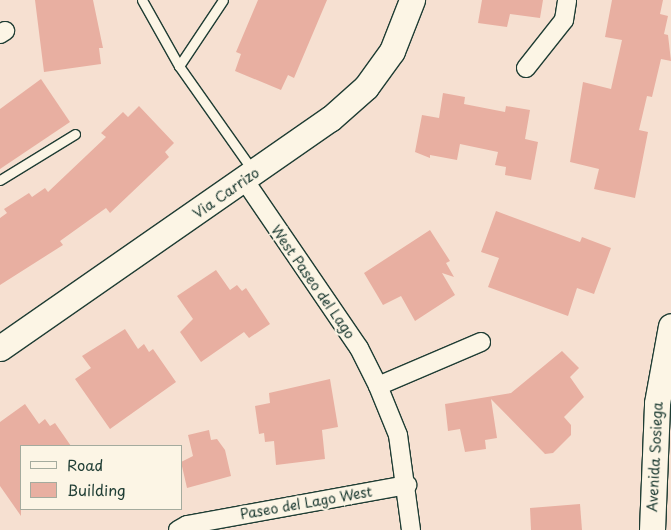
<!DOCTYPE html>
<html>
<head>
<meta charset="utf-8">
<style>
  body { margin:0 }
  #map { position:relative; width:671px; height:530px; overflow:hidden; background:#f6e0d1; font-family:"Playpen Sans",sans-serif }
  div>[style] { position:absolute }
  .building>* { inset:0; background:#e8afa1 }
  .roads { filter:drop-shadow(1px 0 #1f3d34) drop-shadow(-1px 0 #1f3d34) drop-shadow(0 1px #1f3d34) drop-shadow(0 -1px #1f3d34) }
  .lane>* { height:9px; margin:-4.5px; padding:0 4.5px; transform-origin:4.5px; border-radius:4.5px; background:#fcf5e5 }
  .street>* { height:18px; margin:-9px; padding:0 9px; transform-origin:9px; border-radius:9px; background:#fcf5e5 }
  .secondary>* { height:25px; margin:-12.5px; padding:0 12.5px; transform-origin:12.5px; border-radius:12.5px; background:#fcf5e5 }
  span { translate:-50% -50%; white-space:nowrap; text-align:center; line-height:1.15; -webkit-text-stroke:4.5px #fcf5e5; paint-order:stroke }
  .street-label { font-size:14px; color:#1f3d34 }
  .legend { position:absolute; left:20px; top:445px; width:162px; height:65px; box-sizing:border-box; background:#fcf5e5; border:1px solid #a4ab9e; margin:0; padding:6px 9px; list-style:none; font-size:15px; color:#1f3d34 }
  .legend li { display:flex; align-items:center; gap:10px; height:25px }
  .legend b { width:25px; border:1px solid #a4ab9e }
</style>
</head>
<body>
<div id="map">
  <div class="building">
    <div style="clip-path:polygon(35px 0,93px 0,103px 48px,99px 48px,101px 64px,44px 72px)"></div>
    <div style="clip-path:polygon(258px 0,327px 0,294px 78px,288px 75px,281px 90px,235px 71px,241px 54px,236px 52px)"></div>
    <div style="clip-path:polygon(482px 0,543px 0,540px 18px,510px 14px,507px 27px,478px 23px)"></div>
    <div style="clip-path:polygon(612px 0,663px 0,660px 14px,668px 16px,664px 34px,668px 35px,671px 61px,661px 59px,652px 97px,647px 96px,639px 130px,648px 132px,635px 198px,594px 189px,599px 169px,570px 162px,583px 82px,611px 89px,622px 40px,605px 37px)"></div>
    <div style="clip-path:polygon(41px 79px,70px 122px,0 169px,0 109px)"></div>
    <div style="clip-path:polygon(443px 93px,465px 97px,464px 104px,505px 112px,506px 106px,530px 110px,525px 139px,538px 142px,531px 180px,505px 175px,506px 167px,495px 165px,498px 152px,460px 144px,457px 160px,430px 155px,430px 158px,415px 152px,422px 115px,439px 118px)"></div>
    <div style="clip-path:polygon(139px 106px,174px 143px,165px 152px,169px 157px,110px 213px,106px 208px,60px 241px,63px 245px,0 285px,0 218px,7px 213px,4px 209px,29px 193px,32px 197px,45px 188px,48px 192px,106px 137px,101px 133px,123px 112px,128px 117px)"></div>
    <div style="clip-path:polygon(496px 211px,580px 242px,582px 237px,611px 248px,594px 294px,577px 288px,568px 316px,488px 287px,499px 258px,481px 252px)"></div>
    <div style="clip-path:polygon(430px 230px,450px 261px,446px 263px,454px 277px,442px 273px,455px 295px,415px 321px,401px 296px,383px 305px,364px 273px)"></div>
    <div style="clip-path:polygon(216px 270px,230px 290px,237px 285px,242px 291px,246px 288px,270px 324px,249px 338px,244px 332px,201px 362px,180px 332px,193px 319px,177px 296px)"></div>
    <div style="clip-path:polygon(125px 329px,138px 349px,144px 344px,149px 352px,153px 349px,176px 382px,110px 429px,75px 379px,91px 368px,82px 356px)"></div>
    <div style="clip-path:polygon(562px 351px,579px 368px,570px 377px,584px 397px,564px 417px,571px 425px,571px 435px,553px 453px,545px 454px,491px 399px,497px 438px,485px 440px,486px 449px,465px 452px,460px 429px,448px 431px,445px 404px,511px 393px)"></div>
    <div style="clip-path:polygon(330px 379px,338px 427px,322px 430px,325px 459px,276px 465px,274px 441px,265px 442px,264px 433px,259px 434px,255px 406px,270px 403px,269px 393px)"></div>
    <div style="clip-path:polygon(25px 404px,39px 424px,45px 419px,50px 426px,55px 423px,71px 446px,21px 446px,21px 516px,0 486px,0 422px)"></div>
    <div style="clip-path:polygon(209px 430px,211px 440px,217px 439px,225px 450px,231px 476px,187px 488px,181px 462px,193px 456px,188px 435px)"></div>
    <div style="clip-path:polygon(580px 504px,582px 530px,531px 530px,530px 508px)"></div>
  </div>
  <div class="roads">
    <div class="lane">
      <div style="left:142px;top:0;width:76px;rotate:60.7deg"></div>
      <div style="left:179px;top:66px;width:128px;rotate:54.8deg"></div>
      <div style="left:179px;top:66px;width:79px;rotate:-56.3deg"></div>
      <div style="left:0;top:180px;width:88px;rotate:-31.5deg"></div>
    </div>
    <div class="street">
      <div style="left:0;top:34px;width:6px;rotate:-31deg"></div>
      <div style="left:526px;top:68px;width:61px;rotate:-51.6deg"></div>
      <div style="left:564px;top:20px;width:20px;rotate:-81deg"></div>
      <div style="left:245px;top:181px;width:202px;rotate:55.7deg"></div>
      <div style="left:359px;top:348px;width:42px;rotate:63.4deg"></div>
      <div style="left:378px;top:386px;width:53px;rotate:67.8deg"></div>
      <div style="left:398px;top:435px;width:96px;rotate:82.2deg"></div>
      <div style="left:378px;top:386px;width:112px;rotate:-23.1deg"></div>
      <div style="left:178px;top:530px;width:10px;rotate:-29deg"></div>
      <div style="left:187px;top:525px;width:224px;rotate:-10.3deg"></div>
    </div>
    <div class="secondary">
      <div style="left:0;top:348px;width:402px;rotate:-34.8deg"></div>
      <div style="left:330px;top:119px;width:48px;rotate:-41.6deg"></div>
      <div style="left:366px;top:87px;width:44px;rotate:-54.2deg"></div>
      <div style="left:392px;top:51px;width:55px;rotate:-68.6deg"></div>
      <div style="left:652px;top:530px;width:127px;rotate:-87.7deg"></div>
      <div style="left:657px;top:403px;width:78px;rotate:-79.7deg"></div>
    </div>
  </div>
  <div class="street-label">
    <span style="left:226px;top:193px;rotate:-35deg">Via Carrizo</span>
    <span style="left:313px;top:282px;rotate:55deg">West Paseo del Lago</span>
    <span style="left:655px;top:457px;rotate:-87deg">Avenida Sosiega</span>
    <span style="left:306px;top:503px;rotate:-10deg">Paseo del Lago West</span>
  </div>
  <ul class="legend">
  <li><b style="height:6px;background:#fcf5e5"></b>Road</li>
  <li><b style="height:14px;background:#e8afa1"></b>Building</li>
  </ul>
</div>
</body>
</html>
